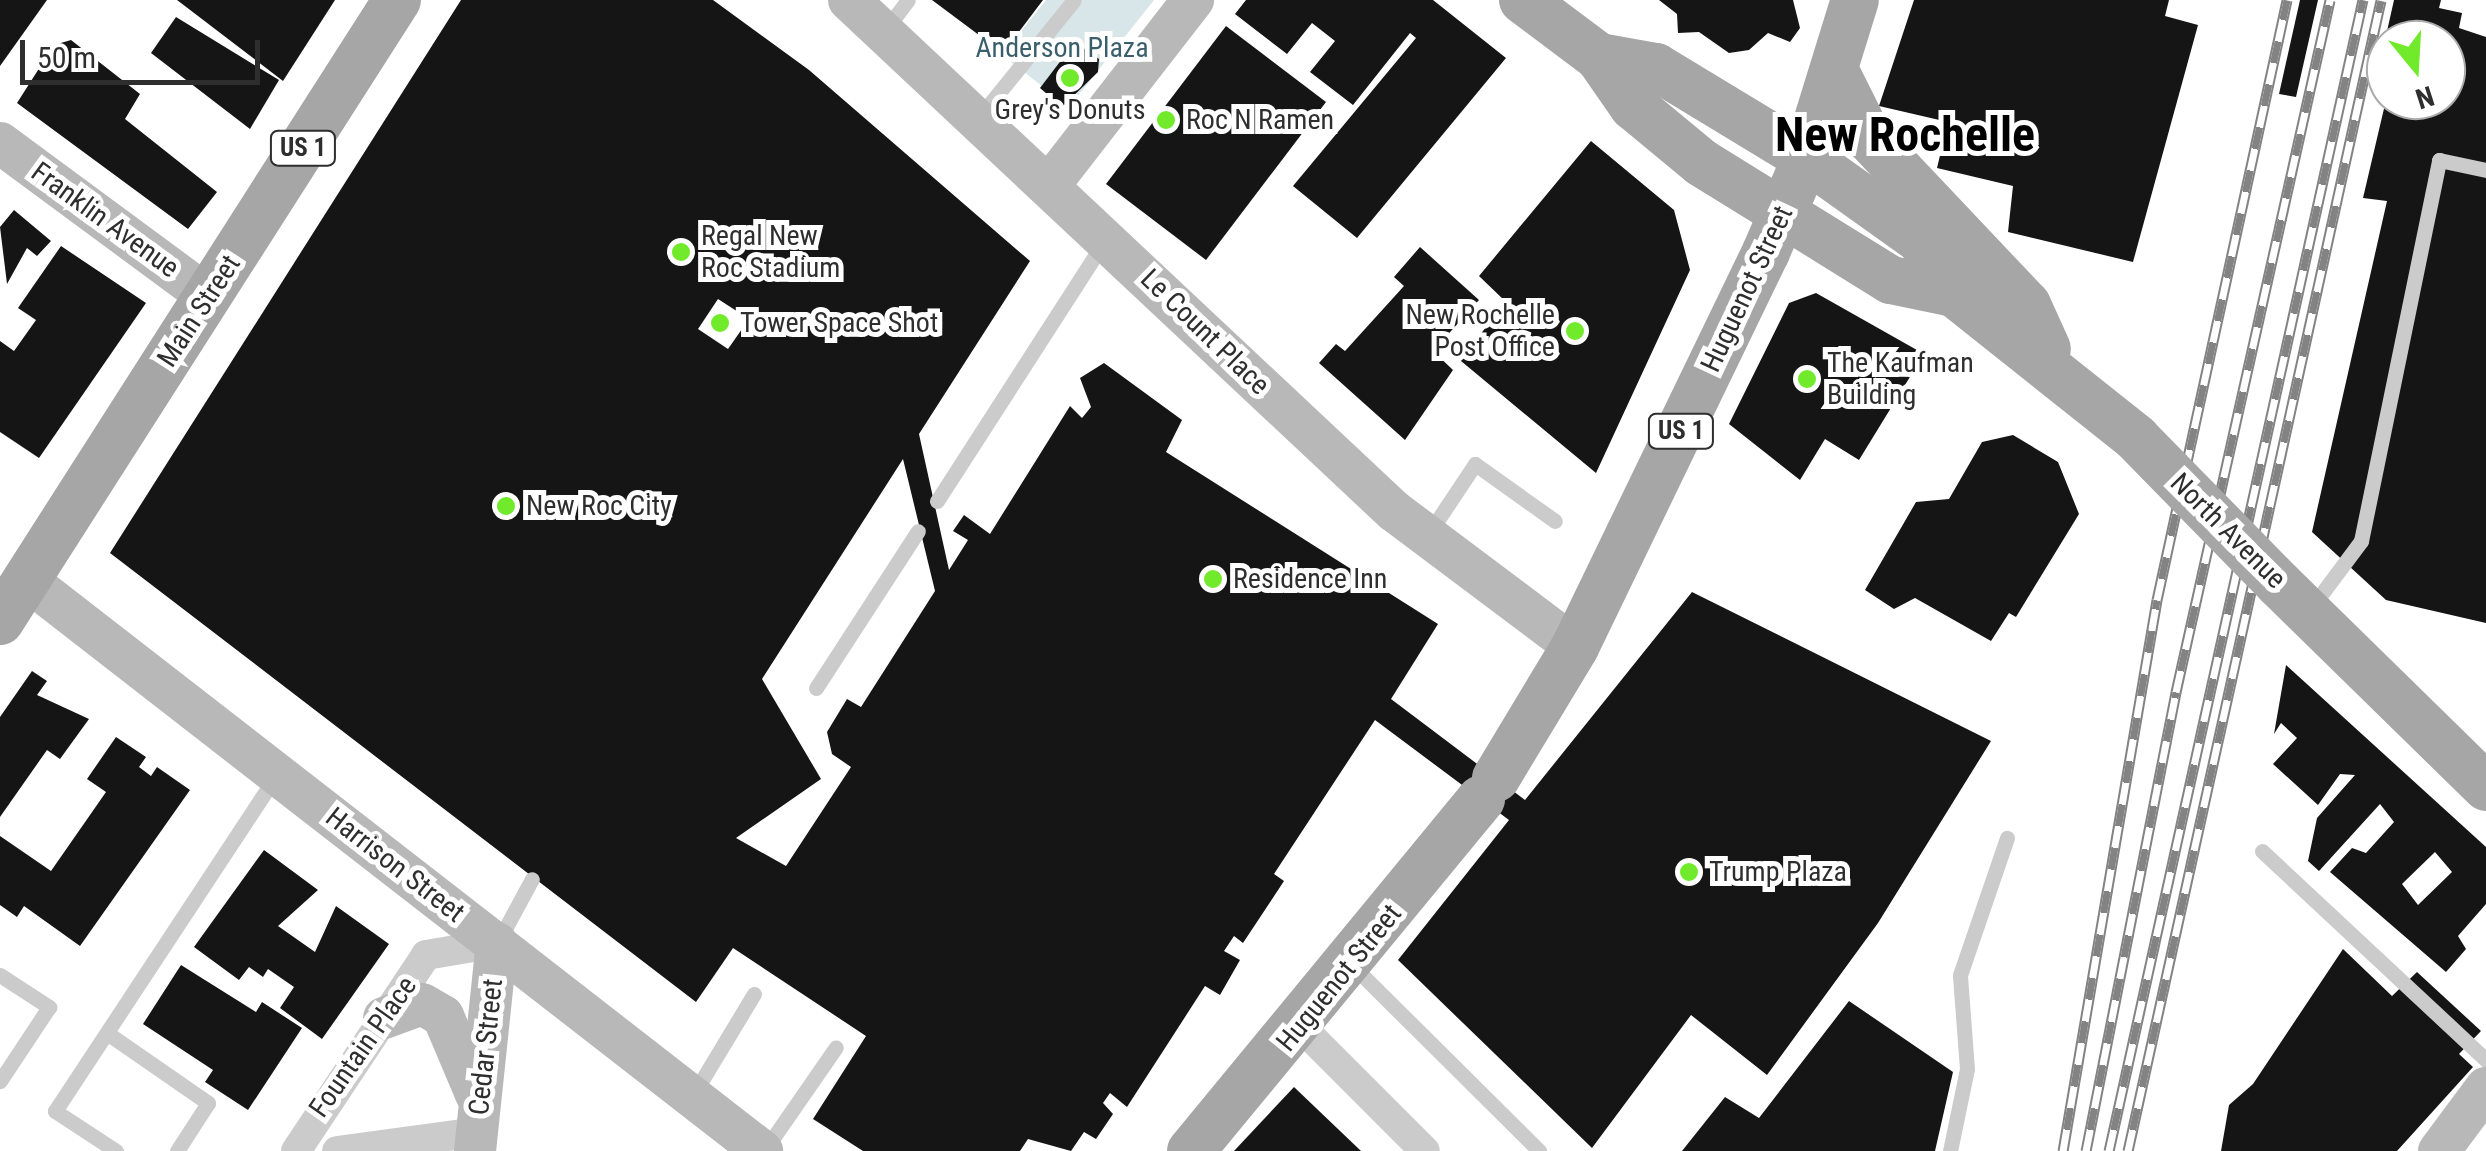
<!DOCTYPE html>
<html>
<head>
<meta charset="utf-8">
<style>
  body { margin:0 }
  #map { position:relative; width:2486px; height:1151px; overflow:hidden; background:#fff; font-family:"Roboto Condensed",sans-serif }
  div>[style] { position:absolute }
  .green>* { inset:0; background:#d8e6e9 }
  .building>* { inset:0; background:#151515 }
  .round { border-radius:50% }
  .lane>* { height:15px; margin:-7.5px; padding:0 7.5px; transform-origin:7.5px; border-radius:7.5px; background:#cbcbcb }
  .street>* { height:30px; margin:-15px; padding:0 15px; transform-origin:15px; border-radius:15px; background:#cbcbcb }
  .secondary>* { height:42px; margin:-21px; padding:0 21px; transform-origin:21px; border-radius:21px; background:#b8b8b8 }
  .primary>* { height:48px; margin:-24px; padding:0 24px; transform-origin:24px; border-radius:24px; background:#a6a6a6 }
  .rail>* { height:11px; margin-top:-5.5px; transform-origin:0; background:repeating-linear-gradient(90deg,#fff 0 22px,#838383 0 44px); box-sizing:border-box; border-block:2px solid #838383 }
  .primary-bridge>* { height:48px; margin:-24px; padding:0 24px; transform-origin:24px; border-radius:24px; background:#a6a6a6 }
  .dots>* { width:28px; height:28px; translate:-50% -50%; box-sizing:border-box; border:5px solid #fff; border-radius:50% }
  span { translate:-50% -50%; white-space:nowrap; text-align:center; line-height:1.15; -webkit-text-stroke:10px #fff; paint-order:stroke }
  .shield-label span { padding:2px 8px; background:#fff; border:2px solid; border-radius:8px; -webkit-text-stroke-width:0 }
  .shield-label { font-size:25px; color:#2e2e2e; font-weight:700 }
  .park-label { font-size:28px; color:#3a5f6b }
  .poi-label { font-size:28px; color:#2e2e2e }
  .left { translate:0 -50%; text-align:left }
  .right { translate:-100% -50%; text-align:right }
  .street-label { font-size:28px; color:#2e2e2e }
  .town-label { font-size:48px; color:#000; font-weight:700 }
  .north { position:absolute; left:2366px; top:20px; width:100px; height:100px; box-sizing:border-box; background:#fff; border:2px solid #ababab; border-radius:50%; rotate:162deg; font-size:28px; font-weight:700; line-height:40px; text-align:center; color:#2e2e2e }
  .north::after { content:''; display:block; margin:auto; width:35px; height:45px; background:#70ea2b; clip-path:polygon(50% 0,100% 100%,50% 72%,0 100%) }
  .scale { position:absolute; left:20px; top:40px; width:240px; height:45px; box-sizing:border-box; border:5px solid #2e2e2e; border-top:0; padding-left:12px; font-size:30px; line-height:35px; white-space:nowrap; color:#2e2e2e; -webkit-text-stroke:8px #fff; paint-order:stroke }
</style>
</head>
<body>
<div id="map">
  <div class="green">
    <div style="clip-path:polygon(1046px 0,1154px 0,1069px 107px,1002px 55px)"></div>
  </div>
  <div class="building">
    <div style="clip-path:polygon(0 0,47px 0,0 66px)"></div>
    <div style="clip-path:polygon(177px 0,335px 0,283px 81px)"></div>
    <div style="clip-path:polygon(evenodd,461px 0,713px 0,809px 70px,1030px 261px,919px 434px,949px 570px,968px 540px,953px 531px,964px 515px,990px 534px,1070px 406px,1082px 418px,1091px 407px,1080px 378px,1104px 363px,1182px 420px,1166px 452px,1438px 624px,1391px 699px,1525px 800px,1692px 592px,1991px 741px,1878px 923px,1767px 1075px,1691px 1015px,1592px 1148px,1398px 960px,1509px 820px,1375px 720px,1274px 874px,1284px 881px,1243px 943px,1234px 936px,1224px 951px,1240px 960px,1220px 995px,1205px 986px,1127px 1107px,1110px 1093px,1103px 1103px,1113px 1114px,1096px 1139px,1084px 1132px,1071px 1151px,1028px 1139px,1020px 1151px,863px 1151px,813px 1119px,866px 1036px,733px 948px,696px 1002px,110px 553px,461px 0,718px 299px,749px 319px,728px 349px,698px 329px,718px 299px,461px 0,903px 459px,935px 591px,861px 707px,847px 699px,827px 732px,832px 754px,851px 767px,786px 866px,736px 838px,821px 779px,762px 679px,903px 459px)"></div>
    <div style="clip-path:polygon(932px 0,1043px 0,1003px 53px)"></div>
    <div style="clip-path:polygon(1246px 0,1433px 0,1506px 58px,1357px 238px,1293px 186px,1416px 38px,1410px 33px,1353px 105px,1310px 72px,1335px 41px,1312px 23px,1287px 54px,1235px 14px)"></div>
    <div style="clip-path:polygon(1659px 0,1793px 0,1800px 28px,1790px 42px,1768px 33px,1749px 50px,1729px 53px,1699px 32px,1678px 33px,1677px 14px)"></div>
    <div style="clip-path:polygon(1914px 0,2169px 0,2165px 16px,2198px 25px,2133px 262px,2008px 232px,2013px 186px,1937px 168px,1948px 122px,1879px 106px)"></div>
    <div style="clip-path:polygon(2300px 0,2318px 0,2296px 97px,2279px 94px)"></div>
    <div style="clip-path:polygon(2394px 0,2441px 0,2439px 8px,2462px 13px,2459px 28px,2486px 37px,2486px 623px,2386px 600px,2312px 532px,2387px 201px,2363px 198px,2386px 100px,2446px 100px,2446px 40px,2402px 30px,2400px 40px,2385px 40px)"></div>
    <div style="clip-path:polygon(176px 17px,279px 80px,250px 129px,151px 53px)"></div>
    <div style="clip-path:polygon(1226px 26px,1326px 102px,1206px 260px,1106px 184px)"></div>
    <div style="clip-path:polygon(71px 40px,140px 94px,125px 119px,217px 192px,188px 229px,17px 103px,54px 45px)"></div>
    <div style="clip-path:polygon(1075px 42px,1099px 59px,1098px 72px,1062px 107px,1040px 88px)"></div>
    <div style="clip-path:polygon(1591px 141px,1674px 210px,1690px 270px,1596px 473px,1461px 361px,1505px 301px,1479px 276px)"></div>
    <div style="clip-path:polygon(14px 210px,51px 241px,37px 256px,27px 248px,7px 284px,0 227px)"></div>
    <div style="clip-path:polygon(61px 246px,146px 303px,39px 458px,0 432px,0 341px,14px 351px,36px 320px,18px 308px)"></div>
    <div style="clip-path:polygon(1420px 247px,1479px 300px,1433px 351px,1453px 370px,1405px 440px,1319px 363px,1336px 344px,1345px 351px,1404px 286px,1394px 277px)"></div>
    <div style="clip-path:polygon(1816px 293px,1924px 354px,1859px 460px,1825px 439px,1800px 480px,1729px 424px,1789px 303px)"></div>
    <div class="round" style="left:709px;top:313px;width:22px;height:22px"></div>
    <div style="clip-path:polygon(2013px 435px,2058px 462px,2079px 514px,2016px 617px,2009px 613px,1991px 641px,1915px 598px,1894px 609px,1865px 590px,1916px 502px,1949px 499px,1982px 442px)"></div>
    <div style="clip-path:polygon(evenodd,2286px 665px,2486px 847px,2486px 904px,2458px 936px,2466px 949px,2446px 972px,2330px 872px,2352px 848px,2366px 853px,2394px 822px,2380px 804px,2319px 871px,2308px 861px,2317px 818px,2355px 775px,2340px 774px,2318px 805px,2273px 764px,2297px 738px,2281px 723px,2274px 734px,2286px 665px,2435px 852px,2452px 872px,2418px 905px,2402px 884px,2435px 852px)"></div>
    <div style="clip-path:polygon(32px 671px,47px 681px,37px 695px,89px 719px,60px 759px,47px 750px,0 817px,0 717px)"></div>
    <div style="clip-path:polygon(116px 737px,146px 757px,139px 767px,151px 776px,157px 767px,190px 790px,80px 946px,24px 906px,17px 917px,0 905px,0 836px,51px 871px,106px 792px,87px 779px)"></div>
    <div style="clip-path:polygon(264px 850px,318px 890px,278px 926px,315px 952px,336px 906px,389px 944px,322px 1039px,280px 1008px,294px 987px,268px 969px,263px 977px,249px 967px,239px 980px,194px 947px)"></div>
    <div style="clip-path:polygon(2343px 949px,2392px 996px,2417px 972px,2481px 1031px,2459px 1054px,2473px 1067px,2397px 1151px,2221px 1151px,2229px 1105px,2253px 1084px)"></div>
    <div style="clip-path:polygon(181px 965px,256px 1012px,262px 1002px,302px 1028px,248px 1110px,205px 1082px,213px 1070px,143px 1024px)"></div>
    <div style="clip-path:polygon(1849px 1001px,1953px 1072px,1935px 1151px,1682px 1151px,1725px 1097px,1759px 1118px)"></div>
    <div style="clip-path:polygon(1294px 1087px,1361px 1151px,1234px 1151px)"></div>
  </div>
  <div class="lane">
    <div style="left:886px;top:29px;width:36px;rotate:-53deg"></div>
    <div style="left:980px;top:116px;width:149px;rotate:-51deg"></div>
    <div style="left:937px;top:501px;width:305px;rotate:-57.2deg"></div>
    <div style="left:1429px;top:533px;width:83px;rotate:-56.3deg"></div>
    <div style="left:1475px;top:464px;width:98px;rotate:35.5deg"></div>
    <div style="left:2311px;top:608px;width:84px;rotate:-53.3deg"></div>
    <div style="left:2361px;top:541px;width:389px;rotate:-78.4deg"></div>
    <div style="left:2439px;top:160px;width:48px;rotate:12deg"></div>
    <div style="left:816px;top:688px;width:187px;rotate:-57deg"></div>
    <div style="left:2262px;top:851px;width:306px;rotate:43deg"></div>
    <div style="left:499px;top:940px;width:69px;rotate:-61.6deg"></div>
    <div style="left:1352px;top:965px;width:264px;rotate:44.8deg"></div>
    <div style="left:0;top:975px;width:59px;rotate:33.1deg"></div>
    <div style="left:49px;top:1007px;width:89px;rotate:123.5deg"></div>
    <div style="left:107px;top:1033px;width:123px;rotate:34.7deg"></div>
    <div style="left:208px;top:1103px;width:57px;rotate:122.9deg"></div>
    <div style="left:693px;top:1095px;width:118px;rotate:-58.9deg"></div>
    <div style="left:116px;top:1151px;width:73px;rotate:-146.7deg"></div>
    <div style="left:55px;top:1111px;width:400px;rotate:-56.6deg"></div>
    <div style="left:764px;top:1151px;width:126px;rotate:-55.3deg"></div>
    <div style="left:1950px;top:1151px;width:84px;rotate:-78.3deg"></div>
    <div style="left:1967px;top:1069px;width:94px;rotate:-94.3deg"></div>
    <div style="left:1960px;top:975px;width:145px;rotate:-71.1deg"></div>
  </div>
  <div class="street">
    <div style="left:1301px;top:1027px;width:175px;rotate:45deg"></div>
    <div style="left:296px;top:1151px;width:235px;rotate:-56.4deg"></div>
    <div style="left:426px;top:955px;width:72px;rotate:-9.6deg"></div>
    <div style="left:337px;top:1151px;width:141px;rotate:-7.7deg"></div>
  </div>
  <div class="secondary">
    <div style="left:849px;top:0;width:747px;rotate:43.16deg"></div>
    <div style="left:1394px;top:511px;width:226px;rotate:36.9deg"></div>
    <div style="left:0;top:143px;width:260px;rotate:36.4deg"></div>
    <div style="left:1051px;top:183px;width:232px;rotate:-52.2deg"></div>
    <div style="left:27px;top:580px;width:931px;rotate:37.84deg"></div>
    <div style="left:384px;top:1018px;width:40px;rotate:-20.2deg"></div>
    <div style="left:422px;top:1004px;width:24px;rotate:30deg"></div>
    <div style="left:443px;top:1016px;width:85px;rotate:67.1deg"></div>
    <div style="left:475px;top:1151px;width:209px;rotate:-84deg"></div>
    <div style="left:2439px;top:1151px;width:79px;rotate:-53.3deg"></div>
  </div>
  <div class="primary">
    <div style="left:1523px;top:0;width:95px;rotate:36.9deg"></div>
    <div style="left:1599px;top:57px;width:60px;rotate:55.2deg"></div>
    <div style="left:1633px;top:106px;width:89px;rotate:39.6deg"></div>
    <div style="left:1702px;top:163px;width:222px;rotate:31.8deg"></div>
    <div style="left:1891px;top:280px;width:64px;rotate:11.7deg"></div>
    <div style="left:1954px;top:293px;width:233px;rotate:38.5deg"></div>
    <div style="left:1599px;top:57px;width:58px;rotate:10deg"></div>
    <div style="left:1656px;top:67px;width:175px;rotate:31.2deg"></div>
    <div style="left:1806px;top:158px;width:141px;rotate:35.5deg"></div>
    <div style="left:1921px;top:240px;width:62px;rotate:58.1deg"></div>
    <div style="left:1836px;top:73px;width:72px;rotate:63.4deg"></div>
    <div style="left:1868px;top:137px;width:231px;rotate:46.6deg"></div>
    <div style="left:2027px;top:305px;width:48px;rotate:65.6deg"></div>
    <div style="left:2279px;top:584px;width:290px;rotate:44.4deg"></div>
    <div style="left:0;top:621px;width:737px;rotate:-57.41deg"></div>
    <div style="left:1496px;top:778px;width:153px;rotate:-58.9deg"></div>
    <div style="left:1575px;top:647px;width:439px;rotate:-64.2deg"></div>
    <div style="left:1766px;top:252px;width:102px;rotate:-66.9deg"></div>
    <div style="left:1806px;top:158px;width:165px;rotate:-72.8deg"></div>
    <div style="left:1191px;top:1151px;width:456px;rotate:-50.5deg"></div>
  </div>
  <div class="rail">
    <div style="left:2063px;top:1151px;width:559px;rotate:-80.32deg"></div>
    <div style="left:2157px;top:600px;width:614px;rotate:-77.77deg"></div>
    <div style="left:2086px;top:1151px;width:468px;rotate:-78.9deg"></div>
    <div style="left:2176px;top:692px;width:709px;rotate:-77.45deg"></div>
    <div style="left:2109px;top:1151px;width:1179px;rotate:-77.56deg"></div>
    <div style="left:2128px;top:1151px;width:1178px;rotate:-77.6deg"></div>
  </div>
  <div class="primary-bridge">
    <div style="left:2136px;top:438px;width:204px;rotate:45.6deg"></div>
  </div>
  <div class="dots">
    <div style="left:1070px;top:78px;background:#70ea2b"></div>
    <div style="left:1166px;top:120px;background:#70ea2b"></div>
    <div style="left:681px;top:252px;background:#70ea2b"></div>
    <div style="left:720px;top:323px;background:#70ea2b"></div>
    <div style="left:1575px;top:331px;background:#70ea2b"></div>
    <div style="left:1807px;top:379px;background:#70ea2b"></div>
    <div style="left:506px;top:506px;background:#70ea2b"></div>
    <div style="left:1213px;top:579px;background:#70ea2b"></div>
    <div style="left:1689px;top:872px;background:#70ea2b"></div>
  </div>
  <div class="shield-label">
    <span style="left:303px;top:148px">US 1</span>
    <span style="left:1681px;top:431px">US 1</span>
  </div>
  <div class="park-label">
    <span style="left:1062px;top:48px">Anderson Plaza</span>
  </div>
  <div class="poi-label">
    <span style="left:1070px;top:110px">Grey's Donuts</span>
    <span class="left" style="left:1186px;top:120px">Roc N Ramen</span>
    <span class="left" style="left:701px;top:252px">Regal New<br>Roc Stadium</span>
    <span class="right" style="left:1555px;top:331px">New Rochelle<br>Post Office</span>
    <span class="left" style="left:740px;top:323px">Tower Space Shot</span>
    <span class="left" style="left:1827px;top:379px">The Kaufman<br>Building</span>
    <span class="left" style="left:526px;top:506px">New Roc City</span>
    <span class="left" style="left:1233px;top:579px">Residence Inn</span>
    <span class="left" style="left:1709px;top:872px">Trump Plaza</span>
  </div>
  <div class="street-label">
    <span style="left:105px;top:220px;rotate:36deg">Franklin Avenue</span>
    <span style="left:1747px;top:289px;rotate:-65deg">Huguenot Street</span>
    <span style="left:199px;top:311px;rotate:-57deg">Main Street</span>
    <span style="left:1205px;top:332px;rotate:44deg">Le Count Place</span>
    <span style="left:2228px;top:531px;rotate:45deg">North Avenue</span>
    <span style="left:395px;top:865px;rotate:38deg">Harrison Street</span>
    <span style="left:1339px;top:978px;rotate:-51deg">Huguenot Street</span>
    <span style="left:363px;top:1047px;rotate:-55deg">Fountain Place</span>
    <span style="left:486px;top:1047px;rotate:-84deg">Cedar Street</span>
  </div>
  <div class="town-label">
    <span style="left:1905px;top:135px">New Rochelle</span>
  </div>
  <div class="north">N</div>
  <div class="scale">50 m</div>
</div>
</body>
</html>
